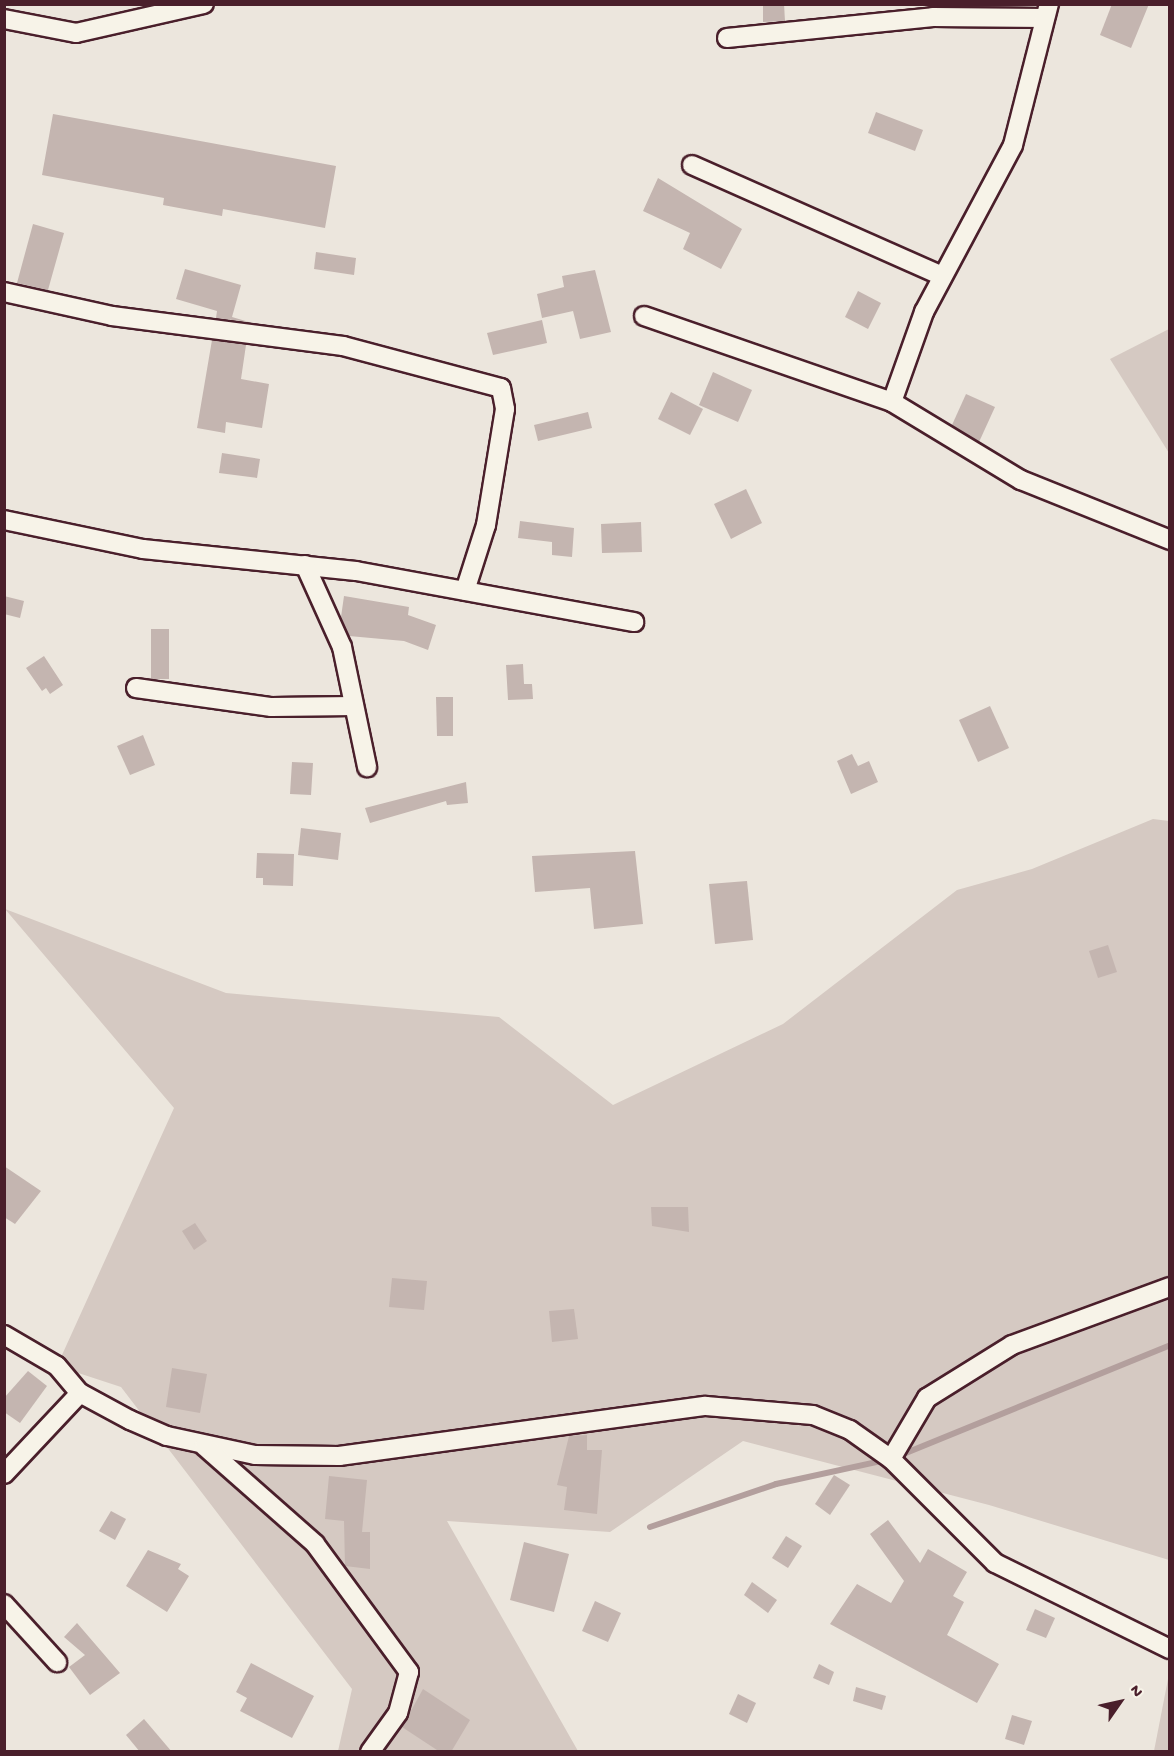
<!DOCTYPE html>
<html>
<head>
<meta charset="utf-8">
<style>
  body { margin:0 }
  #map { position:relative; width:1174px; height:1756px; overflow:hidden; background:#ece6dd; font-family:"Gochi Hand",sans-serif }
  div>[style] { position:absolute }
  .green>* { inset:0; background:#d5c9c2 }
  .stream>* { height:6px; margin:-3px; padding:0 3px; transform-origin:3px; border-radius:3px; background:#b39f9d }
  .building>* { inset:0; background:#c4b5b0 }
  .roads { filter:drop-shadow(2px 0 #4a1f2b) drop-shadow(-2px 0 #4a1f2b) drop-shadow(0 2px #4a1f2b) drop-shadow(0 -2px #4a1f2b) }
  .street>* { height:18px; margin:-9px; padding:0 9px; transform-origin:9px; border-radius:9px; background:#f7f3e8 }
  span { translate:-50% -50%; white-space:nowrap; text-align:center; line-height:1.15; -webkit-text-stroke:5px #f7f3e8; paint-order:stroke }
  .frame { position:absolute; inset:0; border:6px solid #4a1f2b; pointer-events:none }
  .north { position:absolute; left:1090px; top:1672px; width:60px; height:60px; -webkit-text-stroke:4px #f7f3e8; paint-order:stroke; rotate:56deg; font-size:16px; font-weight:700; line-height:24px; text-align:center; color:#4a1f2b }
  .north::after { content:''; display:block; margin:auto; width:21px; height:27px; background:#4a1f2b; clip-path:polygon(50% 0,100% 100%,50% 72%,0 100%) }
</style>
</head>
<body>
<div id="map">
  <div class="green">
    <div style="clip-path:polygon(1169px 329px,1169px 453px,1110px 359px)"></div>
    <div style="clip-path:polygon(1153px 819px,1169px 821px,1169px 1560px,989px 1505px,743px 1441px,610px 1532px,447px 1521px,578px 1751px,338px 1751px,352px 1689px,121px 1387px,57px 1366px,174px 1108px,5px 909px,226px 993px,499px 1017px,613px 1105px,783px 1024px,957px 890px,1032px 869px)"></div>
    <div style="clip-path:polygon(1169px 1674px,1169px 1751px,1154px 1751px)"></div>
  </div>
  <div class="stream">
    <div style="left:896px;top:1457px;width:296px;rotate:-22.2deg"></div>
    <div style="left:650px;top:1527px;width:133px;rotate:-18.8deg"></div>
    <div style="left:776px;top:1484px;width:113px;rotate:-12.3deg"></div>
  </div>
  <div class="building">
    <div style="clip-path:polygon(763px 4px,784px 4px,785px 21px,763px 22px)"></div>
    <div style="clip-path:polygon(1112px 4px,1149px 4px,1131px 48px,1100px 35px)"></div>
    <div style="clip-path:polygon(876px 112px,923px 130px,915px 151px,868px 133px)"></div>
    <div style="clip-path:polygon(53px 114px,336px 166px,325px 228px,223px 209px,222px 216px,163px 205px,164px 198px,42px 175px)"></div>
    <div style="clip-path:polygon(658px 178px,742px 229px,721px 269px,683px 249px,690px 233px,643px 211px)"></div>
    <div style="clip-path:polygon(33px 224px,64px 233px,48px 290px,17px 283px)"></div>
    <div style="clip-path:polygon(316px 252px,356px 258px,354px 275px,314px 269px)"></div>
    <div style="clip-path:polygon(185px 269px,241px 285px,232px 317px,249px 322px,216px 318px,217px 311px,176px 299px)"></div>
    <div style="clip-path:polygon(595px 270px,611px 332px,580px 339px,573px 311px,542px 318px,537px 294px,564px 287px,562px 276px)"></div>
    <div style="clip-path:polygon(858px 291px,881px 303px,868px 329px,845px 317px)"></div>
    <div style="clip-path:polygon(542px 320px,547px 343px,493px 355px,487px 333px)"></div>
    <div style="clip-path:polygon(212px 340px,246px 345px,241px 379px,269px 384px,262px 428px,226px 422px,225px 433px,197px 428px)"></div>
    <div style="clip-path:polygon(713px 372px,752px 390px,738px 422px,699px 405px)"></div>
    <div style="clip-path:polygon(671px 392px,703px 409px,690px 435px,658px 419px)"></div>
    <div style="clip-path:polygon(966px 394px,995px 407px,979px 442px,952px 425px)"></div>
    <div style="clip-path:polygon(588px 412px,592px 428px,538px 441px,534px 425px)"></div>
    <div style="clip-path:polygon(222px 453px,260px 459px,257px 478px,219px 473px)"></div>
    <div style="clip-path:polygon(746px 489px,762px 523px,731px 539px,714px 504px)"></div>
    <div style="clip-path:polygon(520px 521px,574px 528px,572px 557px,552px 555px,552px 542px,518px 538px)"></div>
    <div style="clip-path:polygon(641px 522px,642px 552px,602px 553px,601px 524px)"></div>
    <div style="clip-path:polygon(4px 596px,24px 601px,20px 618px,4px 614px)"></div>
    <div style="clip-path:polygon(344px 596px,409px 607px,408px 615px,436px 625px,428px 650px,404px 641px,349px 636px,341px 617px)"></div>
    <div style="clip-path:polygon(151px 629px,169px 629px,169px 679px,151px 679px)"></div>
    <div style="clip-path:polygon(44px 656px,63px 685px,50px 694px,46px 688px,42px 691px,26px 668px)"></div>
    <div style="clip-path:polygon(523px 664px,524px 684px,532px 684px,533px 699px,508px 700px,506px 665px)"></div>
    <div style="clip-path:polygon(436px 697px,453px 697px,453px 736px,437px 736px)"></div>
    <div style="clip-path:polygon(990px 706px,1009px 748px,978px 762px,959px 720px)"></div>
    <div style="clip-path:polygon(143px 735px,155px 765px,130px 775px,117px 746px)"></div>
    <div style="clip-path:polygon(852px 754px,858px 766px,869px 761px,878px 782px,851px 794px,837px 761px)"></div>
    <div style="clip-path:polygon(292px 762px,313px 763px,311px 795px,290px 794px)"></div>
    <div style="clip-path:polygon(466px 782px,468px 803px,447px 805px,446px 801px,370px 823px,365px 808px)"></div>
    <div style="clip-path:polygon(301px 828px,341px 833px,338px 860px,298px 855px)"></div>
    <div style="clip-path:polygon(635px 851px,643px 924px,594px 929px,590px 888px,535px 892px,532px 856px)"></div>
    <div style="clip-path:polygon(257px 853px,294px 854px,293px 886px,263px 885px,263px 878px,256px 878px)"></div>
    <div style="clip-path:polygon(747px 881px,753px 940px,715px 944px,709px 884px)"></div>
    <div style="clip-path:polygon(1108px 945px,1117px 972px,1098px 978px,1089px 951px)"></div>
    <div style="clip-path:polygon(4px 1166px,41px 1191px,15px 1224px,4px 1217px)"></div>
    <div style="clip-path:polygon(651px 1207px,688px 1207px,689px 1232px,652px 1226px)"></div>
    <div style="clip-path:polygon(195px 1223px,207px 1241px,194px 1250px,182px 1231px)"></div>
    <div style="clip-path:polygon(392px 1278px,427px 1281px,424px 1310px,389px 1307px)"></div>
    <div style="clip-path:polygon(574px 1309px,578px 1339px,552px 1342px,549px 1311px)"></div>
    <div style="clip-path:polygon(172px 1368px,207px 1374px,200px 1413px,166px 1407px)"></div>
    <div style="clip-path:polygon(28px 1371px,47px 1386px,20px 1423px,4px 1412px,4px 1398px)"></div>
    <div style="clip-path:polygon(587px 1435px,587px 1450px,602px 1450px,597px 1514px,564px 1510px,567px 1487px,557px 1485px,569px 1436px)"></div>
    <div style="clip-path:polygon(834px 1475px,850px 1485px,830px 1515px,815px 1504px)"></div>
    <div style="clip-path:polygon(329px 1476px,367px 1480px,362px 1532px,370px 1532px,370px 1569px,345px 1566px,344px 1521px,325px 1519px)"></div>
    <div style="clip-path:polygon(111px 1511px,126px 1519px,115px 1540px,99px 1531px)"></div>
    <div style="clip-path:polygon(888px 1520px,920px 1563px,928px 1549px,967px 1572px,953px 1596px,964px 1602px,947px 1635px,999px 1664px,977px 1703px,830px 1624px,857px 1584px,891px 1603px,904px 1581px,870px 1534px)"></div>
    <div style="clip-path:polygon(786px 1536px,802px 1546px,788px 1568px,772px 1558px)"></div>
    <div style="clip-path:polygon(524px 1542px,569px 1554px,554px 1612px,510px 1600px)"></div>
    <div style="clip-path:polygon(148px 1550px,181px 1564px,178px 1569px,189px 1576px,167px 1612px,126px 1586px)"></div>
    <div style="clip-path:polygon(752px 1582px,777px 1600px,768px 1613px,744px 1595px)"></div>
    <div style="clip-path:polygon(595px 1601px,621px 1613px,608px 1642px,582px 1631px)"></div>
    <div style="clip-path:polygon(1035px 1609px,1055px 1618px,1046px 1638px,1026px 1630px)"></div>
    <div style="clip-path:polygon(77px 1623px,120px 1673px,90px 1695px,69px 1667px,85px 1655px,64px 1637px)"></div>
    <div style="clip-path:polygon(251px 1663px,314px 1696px,292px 1738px,240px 1711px,247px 1698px,236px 1692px)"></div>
    <div style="clip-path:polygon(819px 1664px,834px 1672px,829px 1685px,813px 1678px)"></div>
    <div style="clip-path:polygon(856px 1687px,886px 1696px,882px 1710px,853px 1701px)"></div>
    <div style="clip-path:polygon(423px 1689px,470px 1720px,451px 1752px,440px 1752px,402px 1727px)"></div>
    <div style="clip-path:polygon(738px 1694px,756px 1703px,747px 1723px,729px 1714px)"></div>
    <div style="clip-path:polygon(1012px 1715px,1032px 1721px,1024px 1745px,1005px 1739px)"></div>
    <div style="clip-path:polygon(144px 1719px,172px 1752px,140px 1752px,126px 1735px)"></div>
  </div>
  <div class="roads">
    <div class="street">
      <div style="left:4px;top:19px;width:73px;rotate:11deg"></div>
      <div style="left:76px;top:33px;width:131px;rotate:-12.8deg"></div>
      <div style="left:727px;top:38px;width:207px;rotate:-5.8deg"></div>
      <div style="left:933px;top:17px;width:112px;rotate:0.5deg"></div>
      <div style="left:692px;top:165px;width:274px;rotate:23.9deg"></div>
      <div style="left:4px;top:292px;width:111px;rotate:12.5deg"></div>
      <div style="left:112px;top:316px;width:233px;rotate:7.4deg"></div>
      <div style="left:343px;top:346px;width:163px;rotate:14.9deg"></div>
      <div style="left:501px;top:388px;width:21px;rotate:79deg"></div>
      <div style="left:505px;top:409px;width:118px;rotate:99.3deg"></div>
      <div style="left:486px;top:525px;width:69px;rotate:107.7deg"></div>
      <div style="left:644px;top:316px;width:262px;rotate:19.1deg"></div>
      <div style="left:892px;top:402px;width:151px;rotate:31.2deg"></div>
      <div style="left:1021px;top:480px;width:161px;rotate:21.9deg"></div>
      <div style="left:892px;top:402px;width:96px;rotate:-70.4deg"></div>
      <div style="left:924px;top:312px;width:189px;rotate:-61.9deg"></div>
      <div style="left:1013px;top:145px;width:146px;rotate:-75.7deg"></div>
      <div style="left:4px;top:520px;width:142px;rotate:11.8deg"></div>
      <div style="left:143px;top:549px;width:214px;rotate:5.9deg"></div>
      <div style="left:356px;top:571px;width:283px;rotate:10.4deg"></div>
      <div style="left:305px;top:565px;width:90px;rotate:65.7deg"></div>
      <div style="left:342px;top:647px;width:123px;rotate:78.2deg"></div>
      <div style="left:136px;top:688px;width:137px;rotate:8deg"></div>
      <div style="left:272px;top:707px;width:82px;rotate:-0.7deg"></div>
      <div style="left:4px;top:1335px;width:61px;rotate:30.3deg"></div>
      <div style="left:57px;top:1366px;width:35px;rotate:50deg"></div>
      <div style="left:80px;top:1393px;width:57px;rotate:28.4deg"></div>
      <div style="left:130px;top:1420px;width:40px;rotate:23.4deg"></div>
      <div style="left:167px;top:1436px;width:90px;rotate:12.2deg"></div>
      <div style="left:255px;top:1455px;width:84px;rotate:0.7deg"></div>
      <div style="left:339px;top:1456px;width:370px;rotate:-7.8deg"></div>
      <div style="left:706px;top:1406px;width:107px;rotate:4.8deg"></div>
      <div style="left:813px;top:1415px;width:40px;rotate:22deg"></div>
      <div style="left:850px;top:1430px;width:50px;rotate:35.3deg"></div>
      <div style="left:891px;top:1459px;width:147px;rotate:45deg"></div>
      <div style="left:995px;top:1563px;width:195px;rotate:26.2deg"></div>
      <div style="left:204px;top:1446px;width:148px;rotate:41.4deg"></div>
      <div style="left:315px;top:1544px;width:159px;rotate:53.7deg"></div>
      <div style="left:409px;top:1672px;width:42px;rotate:105deg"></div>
      <div style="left:398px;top:1713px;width:48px;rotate:125.7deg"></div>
      <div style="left:891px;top:1459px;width:71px;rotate:-59.5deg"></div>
      <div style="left:927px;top:1398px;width:100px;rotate:-31.9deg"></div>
      <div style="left:1012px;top:1345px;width:168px;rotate:-20.2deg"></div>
      <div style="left:4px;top:1474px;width:111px;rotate:-46.8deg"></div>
      <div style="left:4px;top:1604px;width:79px;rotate:47.6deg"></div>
    </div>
  </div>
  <div class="frame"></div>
  <div class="north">N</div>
</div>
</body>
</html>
